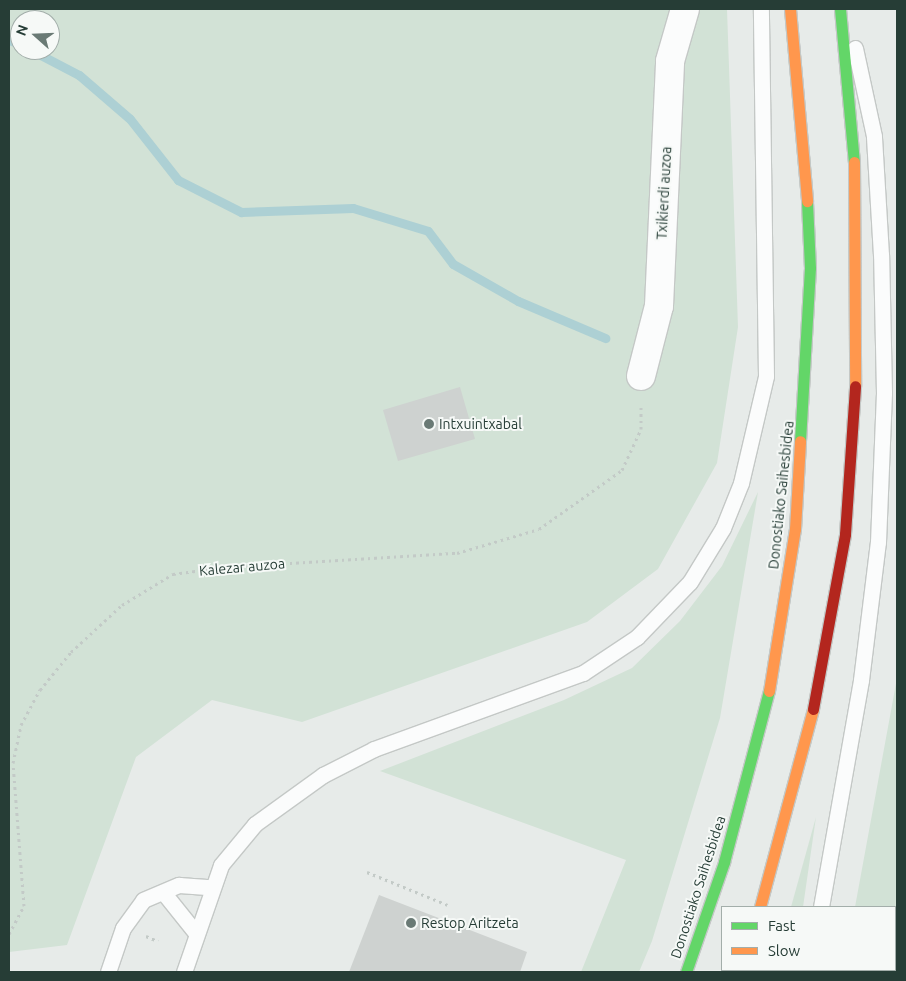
<!DOCTYPE html>
<html>
<head>
<meta charset="utf-8">
<style>
  body { margin:0 }
  #map { position:relative; width:906px; height:981px; overflow:hidden; background:#e7ebe9; font-family:Ubuntu,sans-serif }
  div>[style] { position:absolute }
  .green>* { inset:0; background:#d2e2d6 }
  .stream>* { height:9px; margin:-4.5px; padding:0 4.5px; transform-origin:4.5px; border-radius:4.5px; background:#add0d4 }
  .building>* { inset:0; background:#ced2d0 }
  .path>* { height:3px; margin-top:-1.5px; transform-origin:0; background:repeating-linear-gradient(90deg,#c3cac7 0 2.5px,transparent 0 6.5px) }
  .roads { filter:drop-shadow(1px 0 #c4c8c6) drop-shadow(-1px 0 #c4c8c6) drop-shadow(0 1px #c4c8c6) drop-shadow(0 -1px #c4c8c6) }
  .lane>* { height:15px; margin:-7.5px; padding:0 7.5px; transform-origin:7.5px; border-radius:7.5px; background:#fbfcfc }
  .street>* { height:28px; margin:-14px; padding:0 14px; transform-origin:14px; border-radius:14px; background:#fbfcfc }
  .fast>* { height:11px; margin:-5.5px; padding:0 5.5px; transform-origin:5.5px; border-radius:5.5px; background:#63d668 }
  .slow>* { height:11px; margin:-5.5px; padding:0 5.5px; transform-origin:5.5px; border-radius:5.5px; background:#ff974d }
  .jam>* { height:11px; margin:-5.5px; padding:0 5.5px; transform-origin:5.5px; border-radius:5.5px; background:#b3261e }
  .dots>* { width:14px; height:14px; translate:-50% -50%; box-sizing:border-box; border:2px solid #f6f9f7; border-radius:50% }
  span { translate:-50% -50%; white-space:nowrap; text-align:center; line-height:1.15; -webkit-text-stroke:4px #f6f9f7; paint-order:stroke }
  .street-label { font-size:14px; color:#263d36 }
  .poi-label { font-size:14px; color:#263d36 }
  .left { translate:0 -50%; text-align:left }
  .frame { position:absolute; inset:0; border:10px solid #263d36; pointer-events:none }
  .legend { position:absolute; left:721px; top:906px; width:175px; height:65px; box-sizing:border-box; background:#f6f9f7; border:1px solid #a3aeaa; margin:0; padding:6px 9px; list-style:none; font-size:15px; color:#263d36 }
  .legend li { display:flex; align-items:center; gap:10px; height:25px }
  .legend b { width:25px; border:1px solid #a3aeaa }
  .north { position:absolute; left:10px; top:10px; width:50px; height:50px; box-sizing:border-box; background:#f6f9f7; border:1px solid #a3aeaa; border-radius:50%; rotate:290deg; font-size:14px; font-weight:700; line-height:20px; text-align:center; color:#263d36 }
  .north::after { content:''; display:block; margin:auto; width:18px; height:22px; background:#6a7a75; clip-path:polygon(50% 0,100% 100%,50% 72%,0 100%) }
</style>
</head>
<body>
<div id="map">
  <div class="green">
    <div style="clip-path:polygon(evenodd,9px 9px,727px 9px,738px 327px,717px 463px,658px 569px,587px 622px,302px 722px,212px 700px,136px 757px,67px 945px,9px 952px,9px 9px,20px 20px,50px 20px,50px 50px,20px 50px,20px 20px)"></div>
    <div style="clip-path:polygon(758px 492px,720px 718px,652px 941px,639px 972px,581px 972px,626px 860px,380px 771px,564px 700px,632px 668px,680px 621px,722px 566px)"></div>
    <div style="clip-path:polygon(897px 678px,897px 972px,846px 972px,895px 970px,895px 907px,855px 907px)"></div>
    <div style="clip-path:polygon(816px 817px,803px 907px,791px 907px)"></div>
  </div>
  <div class="stream">
    <div style="left:9px;top:40px;width:12px;rotate:20deg"></div>
    <div style="left:31px;top:50px;width:54px;rotate:27.5deg"></div>
    <div style="left:79px;top:75px;width:67px;rotate:40.8deg"></div>
    <div style="left:130px;top:119px;width:78px;rotate:51.8deg"></div>
    <div style="left:178px;top:180px;width:71px;rotate:26.9deg"></div>
    <div style="left:241px;top:212px;width:112px;rotate:-2deg"></div>
    <div style="left:353px;top:208px;width:78px;rotate:17deg"></div>
    <div style="left:428px;top:231px;width:41px;rotate:52.9deg"></div>
    <div style="left:453px;top:264px;width:75px;rotate:29.6deg"></div>
    <div style="left:518px;top:301px;width:95px;rotate:23deg"></div>
  </div>
  <div class="building">
    <div style="clip-path:polygon(460px 387px,475px 439px,398px 461px,383px 410px)"></div>
    <div style="clip-path:polygon(379px 895px,527px 952px,520px 972px,349px 972px)"></div>
  </div>
  <div class="path">
    <div style="left:367px;top:872px;width:87px;rotate:22.2deg"></div>
    <div style="left:9px;top:934px;width:32px;rotate:-62deg"></div>
    <div style="left:24px;top:906px;width:143px;rotate:-94.4deg"></div>
    <div style="left:13px;top:763px;width:39px;rotate:-78deg"></div>
    <div style="left:21px;top:725px;width:40px;rotate:-62deg"></div>
    <div style="left:40px;top:690px;width:49px;rotate:-50.8deg"></div>
    <div style="left:71px;top:652px;width:69px;rotate:-42.7deg"></div>
    <div style="left:122px;top:605px;width:60px;rotate:-31.3deg"></div>
    <div style="left:173px;top:574px;width:52px;rotate:-7.7deg"></div>
    <div style="left:225px;top:567px;width:232px;rotate:-3.5deg"></div>
    <div style="left:457px;top:553px;width:85px;rotate:-16.3deg"></div>
    <div style="left:539px;top:529px;width:102px;rotate:-35.4deg"></div>
    <div style="left:622px;top:470px;width:45px;rotate:-65.1deg"></div>
    <div style="left:641px;top:429px;width:24px;rotate:-90deg"></div>
    <div style="left:146px;top:936px;width:13px;rotate:23deg"></div>
  </div>
  <div class="roads">
    <div class="lane">
      <div style="left:163px;top:892px;width:51px;rotate:51.3deg"></div>
      <div style="left:821px;top:907px;width:230px;rotate:-80deg"></div>
      <div style="left:861px;top:680px;width:139px;rotate:-83deg"></div>
      <div style="left:878px;top:542px;width:149px;rotate:-87.7deg"></div>
      <div style="left:884px;top:393px;width:138px;rotate:-91.2deg"></div>
      <div style="left:881px;top:255px;width:119px;rotate:-93.4deg"></div>
      <div style="left:874px;top:136px;width:90px;rotate:-102.2deg"></div>
      <div style="left:108px;top:972px;width:46px;rotate:-71.2deg"></div>
      <div style="left:123px;top:928px;width:34px;rotate:-54deg"></div>
      <div style="left:143px;top:900px;width:39px;rotate:-23deg"></div>
      <div style="left:179px;top:885px;width:31px;rotate:4deg"></div>
      <div style="left:184px;top:972px;width:113px;rotate:-70.9deg"></div>
      <div style="left:221px;top:865px;width:53px;rotate:-50.3deg"></div>
      <div style="left:255px;top:824px;width:84px;rotate:-35.8deg"></div>
      <div style="left:323px;top:775px;width:57px;rotate:-27deg"></div>
      <div style="left:374px;top:749px;width:222px;rotate:-20deg"></div>
      <div style="left:583px;top:673px;width:65px;rotate:-33.7deg"></div>
      <div style="left:637px;top:637px;width:76px;rotate:-46.1deg"></div>
      <div style="left:690px;top:582px;width:63px;rotate:-58.6deg"></div>
      <div style="left:723px;top:528px;width:48px;rotate:-68.2deg"></div>
      <div style="left:741px;top:483px;width:110px;rotate:-76.8deg"></div>
      <div style="left:766px;top:376px;width:367px;rotate:-90.8deg"></div>
      <div style="left:811px;top:972px;width:2px;rotate:-90deg"></div>
    </div>
    <div class="street">
      <div style="left:641px;top:376px;width:72px;rotate:-75.6deg"></div>
      <div style="left:659px;top:306px;width:245px;rotate:-87.4deg"></div>
      <div style="left:670px;top:61px;width:54px;rotate:-73.9deg"></div>
    </div>
    <div class="fast">
      <div style="left:840px;top:9px;width:154px;rotate:84.8deg"></div>
      <div style="left:800px;top:441px;width:173px;rotate:-86.7deg"></div>
      <div style="left:810px;top:268px;width:67px;rotate:-92.6deg"></div>
      <div style="left:686px;top:972px;width:116px;rotate:-70.9deg"></div>
      <div style="left:724px;top:862px;width:177px;rotate:-75.3deg"></div>
    </div>
    <div class="slow">
      <div style="left:790px;top:9px;width:193px;rotate:84.9deg"></div>
      <div style="left:854px;top:162px;width:224px;rotate:89.7deg"></div>
      <div style="left:769px;top:691px;width:164px;rotate:-80.9deg"></div>
      <div style="left:795px;top:529px;width:88px;rotate:-86.7deg"></div>
      <div style="left:760px;top:907px;width:205px;rotate:-75deg"></div>
      <div style="left:739px;top:972px;width:2px;rotate:-63deg"></div>
    </div>
    <div class="jam">
      <div style="left:813px;top:709px;width:178px;rotate:-79.6deg"></div>
      <div style="left:845px;top:534px;width:148px;rotate:-86.1deg"></div>
    </div>
  </div>
  <div class="dots">
    <div style="left:429px;top:424px;background:#6a7a75"></div>
    <div style="left:411px;top:923px;background:#6a7a75"></div>
  </div>
  <div class="street-label">
    <span style="left:664px;top:193px;rotate:-87deg">Txikierdi auzoa</span>
    <span style="left:781px;top:495px;rotate:-84deg">Donostiako Saihesbidea</span>
    <span style="left:242px;top:567px;rotate:-5deg">Kalezar auzoa</span>
    <span style="left:698px;top:887px;rotate:-72deg">Donostiako Saihesbidea</span>
  </div>
  <div class="poi-label">
    <span class="left" style="left:439px;top:424px">Intxuintxabal</span>
    <span class="left" style="left:421px;top:923px">Restop Aritzeta</span>
  </div>
  <div class="frame"></div>
  <ul class="legend">
  <li><b style="height:6px;background:#63d668"></b>Fast</li>
  <li><b style="height:6px;background:#ff974d"></b>Slow</li>
  </ul>
  <div class="north">N</div>
</div>
</body>
</html>
